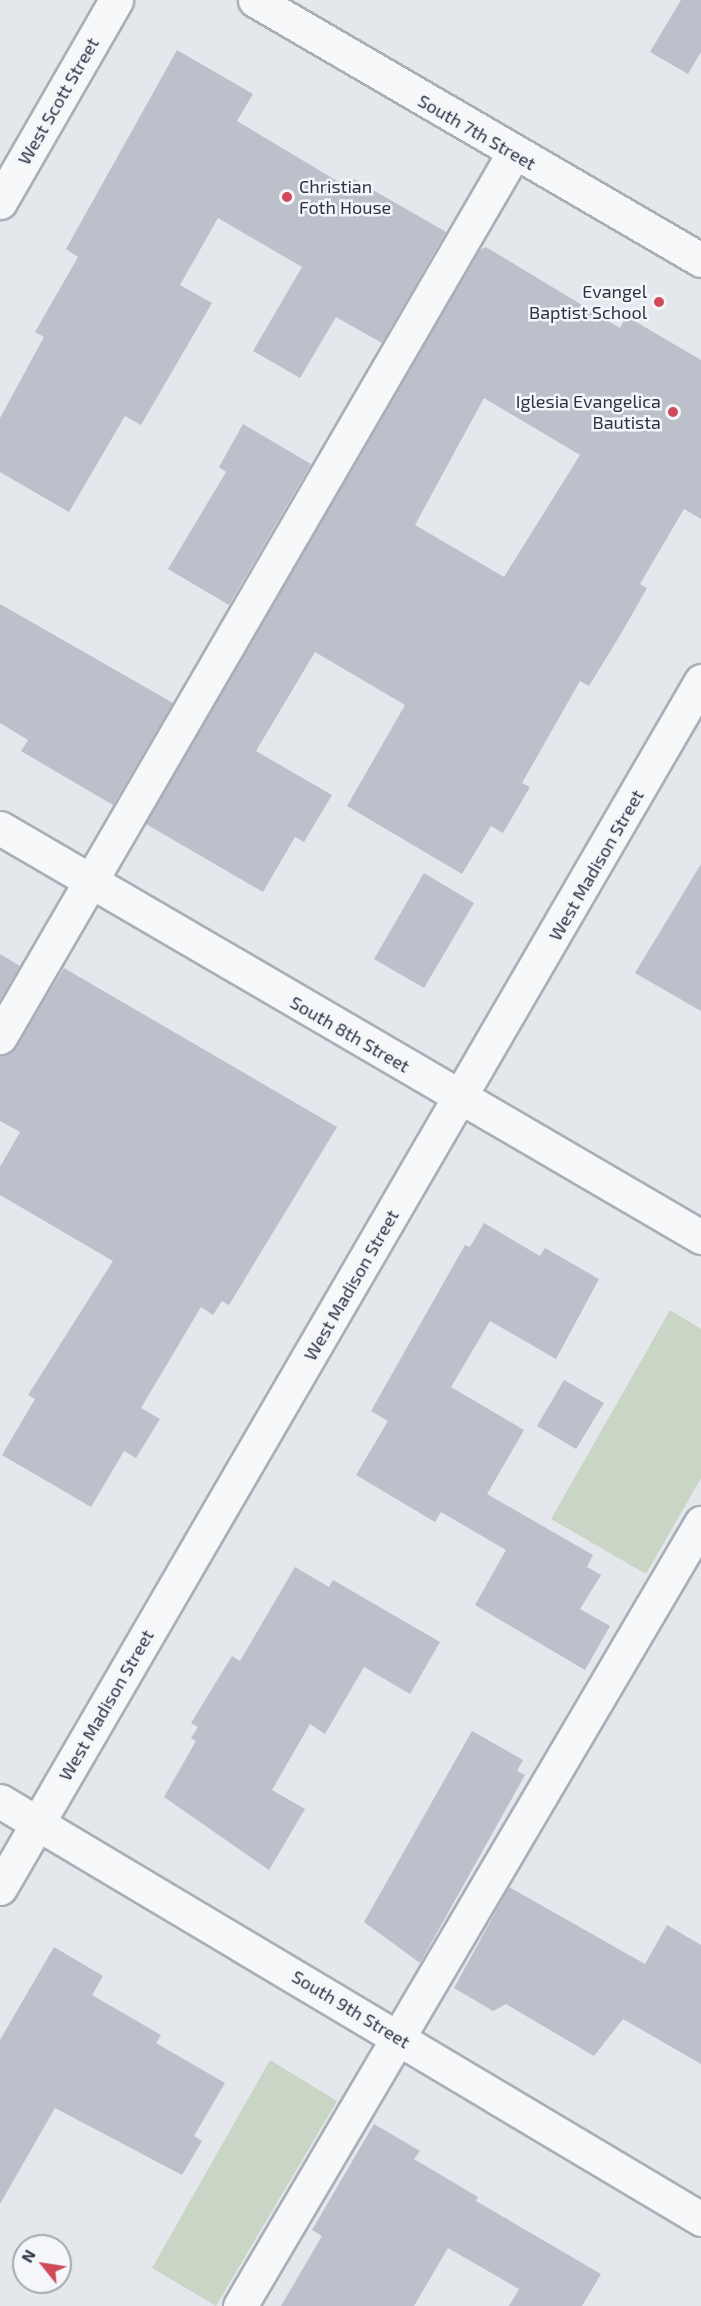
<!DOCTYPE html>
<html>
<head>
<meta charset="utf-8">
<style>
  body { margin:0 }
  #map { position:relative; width:701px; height:2306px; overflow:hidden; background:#e4e7ec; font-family:"Exo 2",sans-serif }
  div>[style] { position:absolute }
  .green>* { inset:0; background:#c9d6c5 }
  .building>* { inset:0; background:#bbc0ca }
  .roads { filter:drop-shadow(2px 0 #a9aeb7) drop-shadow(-2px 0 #a9aeb7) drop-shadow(0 2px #a9aeb7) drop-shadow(0 -2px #a9aeb7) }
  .minor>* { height:33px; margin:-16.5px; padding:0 16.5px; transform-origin:16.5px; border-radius:16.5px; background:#f7f8fa }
  .dots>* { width:16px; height:16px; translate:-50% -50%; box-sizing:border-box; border:3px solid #f4f6f9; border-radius:50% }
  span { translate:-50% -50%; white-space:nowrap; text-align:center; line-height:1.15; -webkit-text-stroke:5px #f4f6f9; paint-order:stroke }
  .street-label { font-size:18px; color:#2b3445 }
  .poi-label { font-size:18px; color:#2b3445 }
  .left { translate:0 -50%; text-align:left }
  .right { translate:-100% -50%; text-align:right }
  .north { position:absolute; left:12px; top:2234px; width:60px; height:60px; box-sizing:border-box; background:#f4f6f9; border:2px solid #a4a8b1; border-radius:50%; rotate:300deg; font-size:16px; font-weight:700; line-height:24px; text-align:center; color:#2b3445 }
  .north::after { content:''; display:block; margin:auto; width:21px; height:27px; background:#d1495b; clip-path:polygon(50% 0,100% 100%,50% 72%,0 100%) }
</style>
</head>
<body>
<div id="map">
  <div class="green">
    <div style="clip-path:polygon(670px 1310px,701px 1329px,701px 1478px,646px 1574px,551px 1519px)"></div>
    <div style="clip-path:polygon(270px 2060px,337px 2101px,216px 2306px,152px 2268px)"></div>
  </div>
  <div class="building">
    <div style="clip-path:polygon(681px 0,701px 0,701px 52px,688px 74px,650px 52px)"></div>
    <div style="clip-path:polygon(177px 50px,253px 94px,237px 121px,349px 188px,354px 179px,446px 232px,382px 343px,336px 317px,300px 378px,253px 351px,302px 267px,218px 218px,180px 285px,212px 303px,141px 425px,125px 416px,69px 512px,0 472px,0 418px,44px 337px,35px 332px,78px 257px,66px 249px)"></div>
    <div style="clip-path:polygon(evenodd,486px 247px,620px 328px,626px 316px,701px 360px,701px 519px,684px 509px,640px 584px,647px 588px,622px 632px,589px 686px,580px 681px,522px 783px,530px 787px,503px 833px,491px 826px,462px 874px,347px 806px,405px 705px,315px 652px,256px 751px,332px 795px,304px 842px,295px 837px,263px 892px,146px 824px,478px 251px,486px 247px,484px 398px,580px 455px,504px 577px,415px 525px,484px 398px)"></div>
    <div style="clip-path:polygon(243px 424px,311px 464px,229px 605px,168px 569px,226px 472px,219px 467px)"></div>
    <div style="clip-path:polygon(0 604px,173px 703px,113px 805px,21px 751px,28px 740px,0 723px)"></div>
    <div style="clip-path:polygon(701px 864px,701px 1011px,635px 973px)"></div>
    <div style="clip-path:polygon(424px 873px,474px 903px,424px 988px,374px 959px)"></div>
    <div style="clip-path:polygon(0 954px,20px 966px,0 1000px)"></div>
    <div style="clip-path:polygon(64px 968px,337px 1127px,229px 1305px,222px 1301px,213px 1315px,201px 1307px,141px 1408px,160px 1419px,136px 1458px,124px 1451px,91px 1507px,2px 1455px,35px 1399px,28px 1395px,113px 1261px,0 1195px,0 1167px,20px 1132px,0 1121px,0 1056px,16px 1046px)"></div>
    <div style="clip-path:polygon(484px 1223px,540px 1256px,545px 1248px,599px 1279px,556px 1359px,490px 1321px,451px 1387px,524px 1430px,487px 1494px,593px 1555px,587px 1567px,601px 1575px,580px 1609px,610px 1626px,585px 1670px,475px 1605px,506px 1550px,441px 1512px,435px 1522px,356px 1475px,388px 1421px,371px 1411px,465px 1245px,470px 1247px)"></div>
    <div style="clip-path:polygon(564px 1380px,604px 1403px,576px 1449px,537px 1426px)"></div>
    <div style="clip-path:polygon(295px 1567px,329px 1587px,333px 1580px,440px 1642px,410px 1694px,364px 1667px,325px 1734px,310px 1724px,272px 1790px,305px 1809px,269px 1870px,164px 1797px,196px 1741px,191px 1738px,198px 1727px,191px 1723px,232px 1656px,240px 1661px)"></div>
    <div style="clip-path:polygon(472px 1731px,523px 1760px,517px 1771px,525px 1775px,420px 1963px,364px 1922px)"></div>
    <div style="clip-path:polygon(509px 1887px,645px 1964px,667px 1925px,701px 1945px,701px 2064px,623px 2019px,594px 2056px,506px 2004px,493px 2011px,454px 1988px)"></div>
    <div style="clip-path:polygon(54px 1947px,103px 1976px,92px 1995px,161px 2035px,156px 2043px,225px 2083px,194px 2136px,202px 2141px,182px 2175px,55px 2108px,0 2204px,0 2040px)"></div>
    <div style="clip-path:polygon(374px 2124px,420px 2151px,414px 2159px,478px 2197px,476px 2201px,601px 2274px,582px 2306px,509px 2306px,519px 2289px,448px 2248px,414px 2306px,281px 2306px,322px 2236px,312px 2230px)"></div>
  </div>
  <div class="roads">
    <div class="minor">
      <div style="left:255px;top:0;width:516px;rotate:30.24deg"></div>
      <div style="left:0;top:202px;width:233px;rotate:-60.1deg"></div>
      <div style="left:0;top:828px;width:812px;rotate:30.26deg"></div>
      <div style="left:0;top:1037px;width:1021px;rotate:-59.84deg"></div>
      <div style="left:0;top:1801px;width:816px;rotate:30.81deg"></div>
      <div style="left:0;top:1888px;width:1396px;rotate:-59.85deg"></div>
      <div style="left:240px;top:2306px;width:909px;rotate:-59.51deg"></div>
    </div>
  </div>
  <div class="dots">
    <div style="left:287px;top:197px;background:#d1495b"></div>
    <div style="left:659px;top:302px;background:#d1495b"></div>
    <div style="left:673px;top:412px;background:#d1495b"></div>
  </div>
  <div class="street-label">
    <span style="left:58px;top:101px;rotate:-60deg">West Scott Street</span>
    <span style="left:477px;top:132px;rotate:30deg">South 7th Street</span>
    <span style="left:596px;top:865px;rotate:-60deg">West Madison Street</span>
    <span style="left:350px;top:1034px;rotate:30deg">South 8th Street</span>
    <span style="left:351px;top:1285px;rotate:-60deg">West Madison Street</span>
    <span style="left:106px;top:1705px;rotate:-60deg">West Madison Street</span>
    <span style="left:351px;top:2009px;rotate:31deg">South 9th Street</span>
  </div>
  <div class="poi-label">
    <span class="left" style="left:299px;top:197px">Christian<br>Foth House</span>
    <span class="right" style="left:647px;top:302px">Evangel<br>Baptist School</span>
    <span class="right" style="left:661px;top:412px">Iglesia Evangelica<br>Bautista</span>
  </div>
  <div class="north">N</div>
</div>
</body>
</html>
